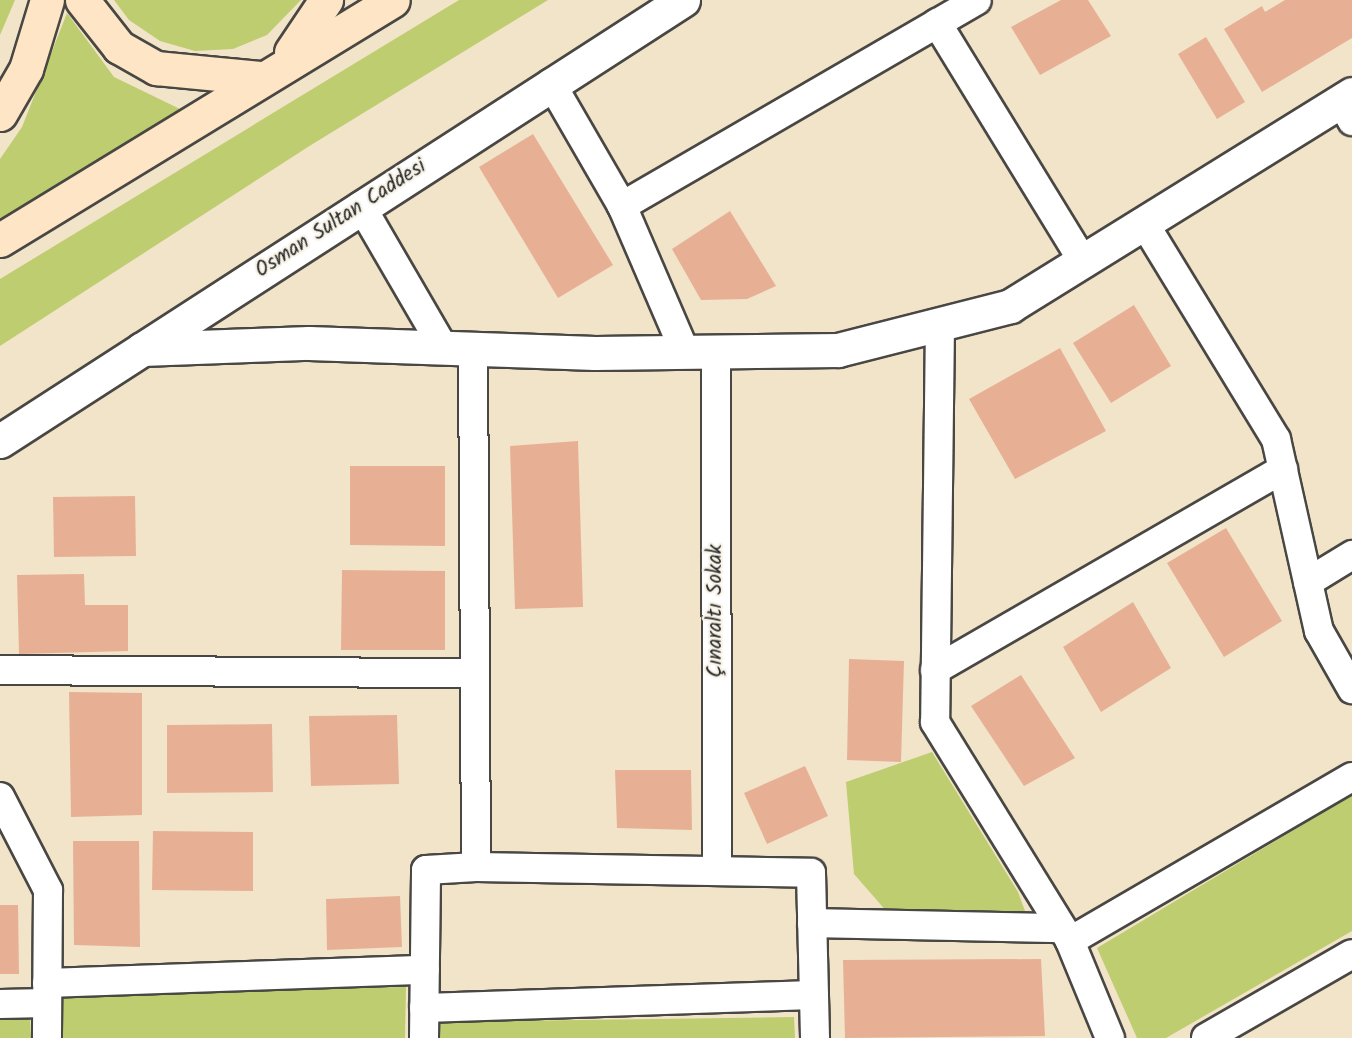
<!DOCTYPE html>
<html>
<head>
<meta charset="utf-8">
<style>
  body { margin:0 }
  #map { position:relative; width:1352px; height:1038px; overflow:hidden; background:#f2e4c9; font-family:Kalam,sans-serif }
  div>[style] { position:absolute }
  .green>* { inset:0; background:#becd70 }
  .building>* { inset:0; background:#e7b095 }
  .roads { filter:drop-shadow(2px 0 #494743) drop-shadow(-2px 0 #494743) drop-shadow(0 2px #494743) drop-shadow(0 -2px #494743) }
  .minor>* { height:28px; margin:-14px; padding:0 14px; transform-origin:14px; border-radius:14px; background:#fff }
  .tertiary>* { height:33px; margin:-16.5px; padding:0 16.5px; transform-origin:16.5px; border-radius:16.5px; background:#fff }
  .secondary>* { height:33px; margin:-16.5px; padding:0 16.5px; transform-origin:16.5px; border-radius:16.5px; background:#fde5c5 }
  span { translate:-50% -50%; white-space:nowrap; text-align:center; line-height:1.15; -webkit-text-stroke:4.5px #f7f3e8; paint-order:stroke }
  .street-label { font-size:21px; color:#2b2b2b }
</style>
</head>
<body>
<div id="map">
  <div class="green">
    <div style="clip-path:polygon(0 0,15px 0,0 35px)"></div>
    <div style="clip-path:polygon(114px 0,301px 0,267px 35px,233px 49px,195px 51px,160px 41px,129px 20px)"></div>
    <div style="clip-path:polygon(459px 0,548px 0,311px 145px,0 346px,0 279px)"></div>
    <div style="clip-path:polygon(67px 13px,114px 77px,180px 109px,0 221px,0 159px,22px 127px)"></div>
    <div style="clip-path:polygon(932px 752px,1018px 892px,1025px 911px,1007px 916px,888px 913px,854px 874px,846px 782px)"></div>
    <div style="clip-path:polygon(1352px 795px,1352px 931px,1166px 1038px,1137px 1038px,1097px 948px)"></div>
    <div style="clip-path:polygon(406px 987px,405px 1038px,58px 1038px,59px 992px)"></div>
    <div style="clip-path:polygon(794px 1017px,795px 1038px,438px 1038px,438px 1022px)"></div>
    <div style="clip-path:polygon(0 1018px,30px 1018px,31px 1038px,0 1038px)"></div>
  </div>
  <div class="building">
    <div style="clip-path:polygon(1061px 0,1088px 0,1111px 36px,1040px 75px,1011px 27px)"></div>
    <div style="clip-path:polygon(1285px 0,1352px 0,1352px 38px,1262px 92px,1224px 29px,1262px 6px,1265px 12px)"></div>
    <div style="clip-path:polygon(1206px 37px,1245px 102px,1217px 119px,1178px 54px)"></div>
    <div style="clip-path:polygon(533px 134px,613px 265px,558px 298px,479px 167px)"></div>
    <div style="clip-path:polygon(730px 211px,776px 286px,747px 299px,701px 300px,672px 249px)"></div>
    <div style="clip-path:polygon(1134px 305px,1171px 366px,1111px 403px,1073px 343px)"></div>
    <div style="clip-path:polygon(1060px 348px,1106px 431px,1015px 479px,969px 399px)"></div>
    <div style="clip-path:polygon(578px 441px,583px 607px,515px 609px,510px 446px)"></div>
    <div style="clip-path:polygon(350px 466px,445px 466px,445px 546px,350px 545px)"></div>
    <div style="clip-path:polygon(135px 496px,136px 556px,54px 557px,53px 497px)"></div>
    <div style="clip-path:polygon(1226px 528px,1282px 621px,1224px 657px,1167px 563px)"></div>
    <div style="clip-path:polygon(342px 570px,445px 571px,445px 650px,341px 650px)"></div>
    <div style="clip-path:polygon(84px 574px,85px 605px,128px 605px,128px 651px,19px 654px,17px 575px)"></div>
    <div style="clip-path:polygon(1133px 602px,1171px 668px,1101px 712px,1063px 647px)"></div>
    <div style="clip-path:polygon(849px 659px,904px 661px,901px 762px,847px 760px)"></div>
    <div style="clip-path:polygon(1021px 675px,1075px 758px,1024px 786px,971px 706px)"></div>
    <div style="clip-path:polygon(69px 692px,142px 693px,142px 815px,71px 817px)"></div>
    <div style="clip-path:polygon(397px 715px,399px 784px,311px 786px,309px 716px)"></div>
    <div style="clip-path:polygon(272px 724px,273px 792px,167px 793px,167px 725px)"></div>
    <div style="clip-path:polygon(805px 766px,828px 816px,767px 844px,744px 793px)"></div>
    <div style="clip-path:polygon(615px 770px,691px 770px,692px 830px,617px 828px)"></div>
    <div style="clip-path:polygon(153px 831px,253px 832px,253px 891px,152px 890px)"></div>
    <div style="clip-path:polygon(73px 841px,139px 841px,140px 947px,74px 945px)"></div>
    <div style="clip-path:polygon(400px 896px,402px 947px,327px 950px,326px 899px)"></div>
    <div style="clip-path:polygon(0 905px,18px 905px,19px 974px,0 974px)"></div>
    <div style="clip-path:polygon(1041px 959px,1045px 1036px,845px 1038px,843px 960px)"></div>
  </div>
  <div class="roads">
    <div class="minor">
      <div style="left:937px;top:23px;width:279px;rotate:58.5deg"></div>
      <div style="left:551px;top:83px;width:142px;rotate:60deg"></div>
      <div style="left:1341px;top:101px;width:23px;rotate:61deg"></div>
      <div style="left:361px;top:206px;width:163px;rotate:59.8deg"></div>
      <div style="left:1144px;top:223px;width:253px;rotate:58.6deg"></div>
      <div style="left:1276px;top:439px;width:197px;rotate:77.4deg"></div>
      <div style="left:1319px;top:631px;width:67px;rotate:60.4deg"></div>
      <div style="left:940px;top:324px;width:398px;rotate:90.7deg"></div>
      <div style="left:935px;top:722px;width:257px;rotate:58.3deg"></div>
      <div style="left:1070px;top:941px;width:105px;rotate:67.6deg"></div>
      <div style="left:685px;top:352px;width:159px;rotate:-113.3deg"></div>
      <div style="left:622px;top:206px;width:410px;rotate:-30.1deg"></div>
      <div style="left:716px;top:352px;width:519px;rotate:89.89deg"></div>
      <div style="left:1308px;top:582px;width:52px;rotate:-31.5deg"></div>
      <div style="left:0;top:670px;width:475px;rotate:0.4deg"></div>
      <div style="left:935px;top:670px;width:402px;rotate:-30deg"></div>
      <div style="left:0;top:797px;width:105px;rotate:62.7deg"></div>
      <div style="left:48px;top:890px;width:148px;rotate:90.4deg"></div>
      <div style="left:476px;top:867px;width:335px;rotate:1deg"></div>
      <div style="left:811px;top:873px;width:165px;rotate:88.6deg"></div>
      <div style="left:812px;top:923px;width:249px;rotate:1.2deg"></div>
      <div style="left:1070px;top:941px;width:326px;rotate:-30.2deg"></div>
      <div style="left:47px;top:983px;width:378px;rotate:-2deg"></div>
      <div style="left:0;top:1004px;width:47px;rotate:-1.2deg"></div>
      <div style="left:424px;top:1008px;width:390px;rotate:-1.9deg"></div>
      <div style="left:424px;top:1038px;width:168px;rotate:-89.3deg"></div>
      <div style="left:426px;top:870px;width:50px;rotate:-3.4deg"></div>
      <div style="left:476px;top:867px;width:519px;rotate:-90.33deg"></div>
      <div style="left:1206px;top:1038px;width:168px;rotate:-29.9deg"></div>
    </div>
    <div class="tertiary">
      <div style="left:142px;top:349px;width:167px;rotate:-2.1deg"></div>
      <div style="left:309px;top:343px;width:286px;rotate:2deg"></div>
      <div style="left:595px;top:353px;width:243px;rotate:-0.7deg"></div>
      <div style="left:838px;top:350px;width:178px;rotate:-14.3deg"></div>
      <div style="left:1010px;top:306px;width:402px;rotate:-31.8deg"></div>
      <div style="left:0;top:441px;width:813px;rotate:-32.85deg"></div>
    </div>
    <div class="secondary">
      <div style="left:82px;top:0;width:60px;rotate:51.8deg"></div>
      <div style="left:119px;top:47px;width:43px;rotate:29.6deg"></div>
      <div style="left:156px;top:68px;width:104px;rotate:5.5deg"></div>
      <div style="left:291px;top:52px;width:63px;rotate:-56.1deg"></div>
      <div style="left:0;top:114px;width:52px;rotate:-60deg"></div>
      <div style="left:26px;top:69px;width:72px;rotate:-73.1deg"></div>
      <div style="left:0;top:240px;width:460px;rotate:-31.4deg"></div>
    </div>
  </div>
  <div class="street-label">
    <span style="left:341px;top:219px;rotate:-33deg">Osman Sultan Caddesi</span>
    <span style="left:716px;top:611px;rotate:-90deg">Çınaraltı Sokak</span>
  </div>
</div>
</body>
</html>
